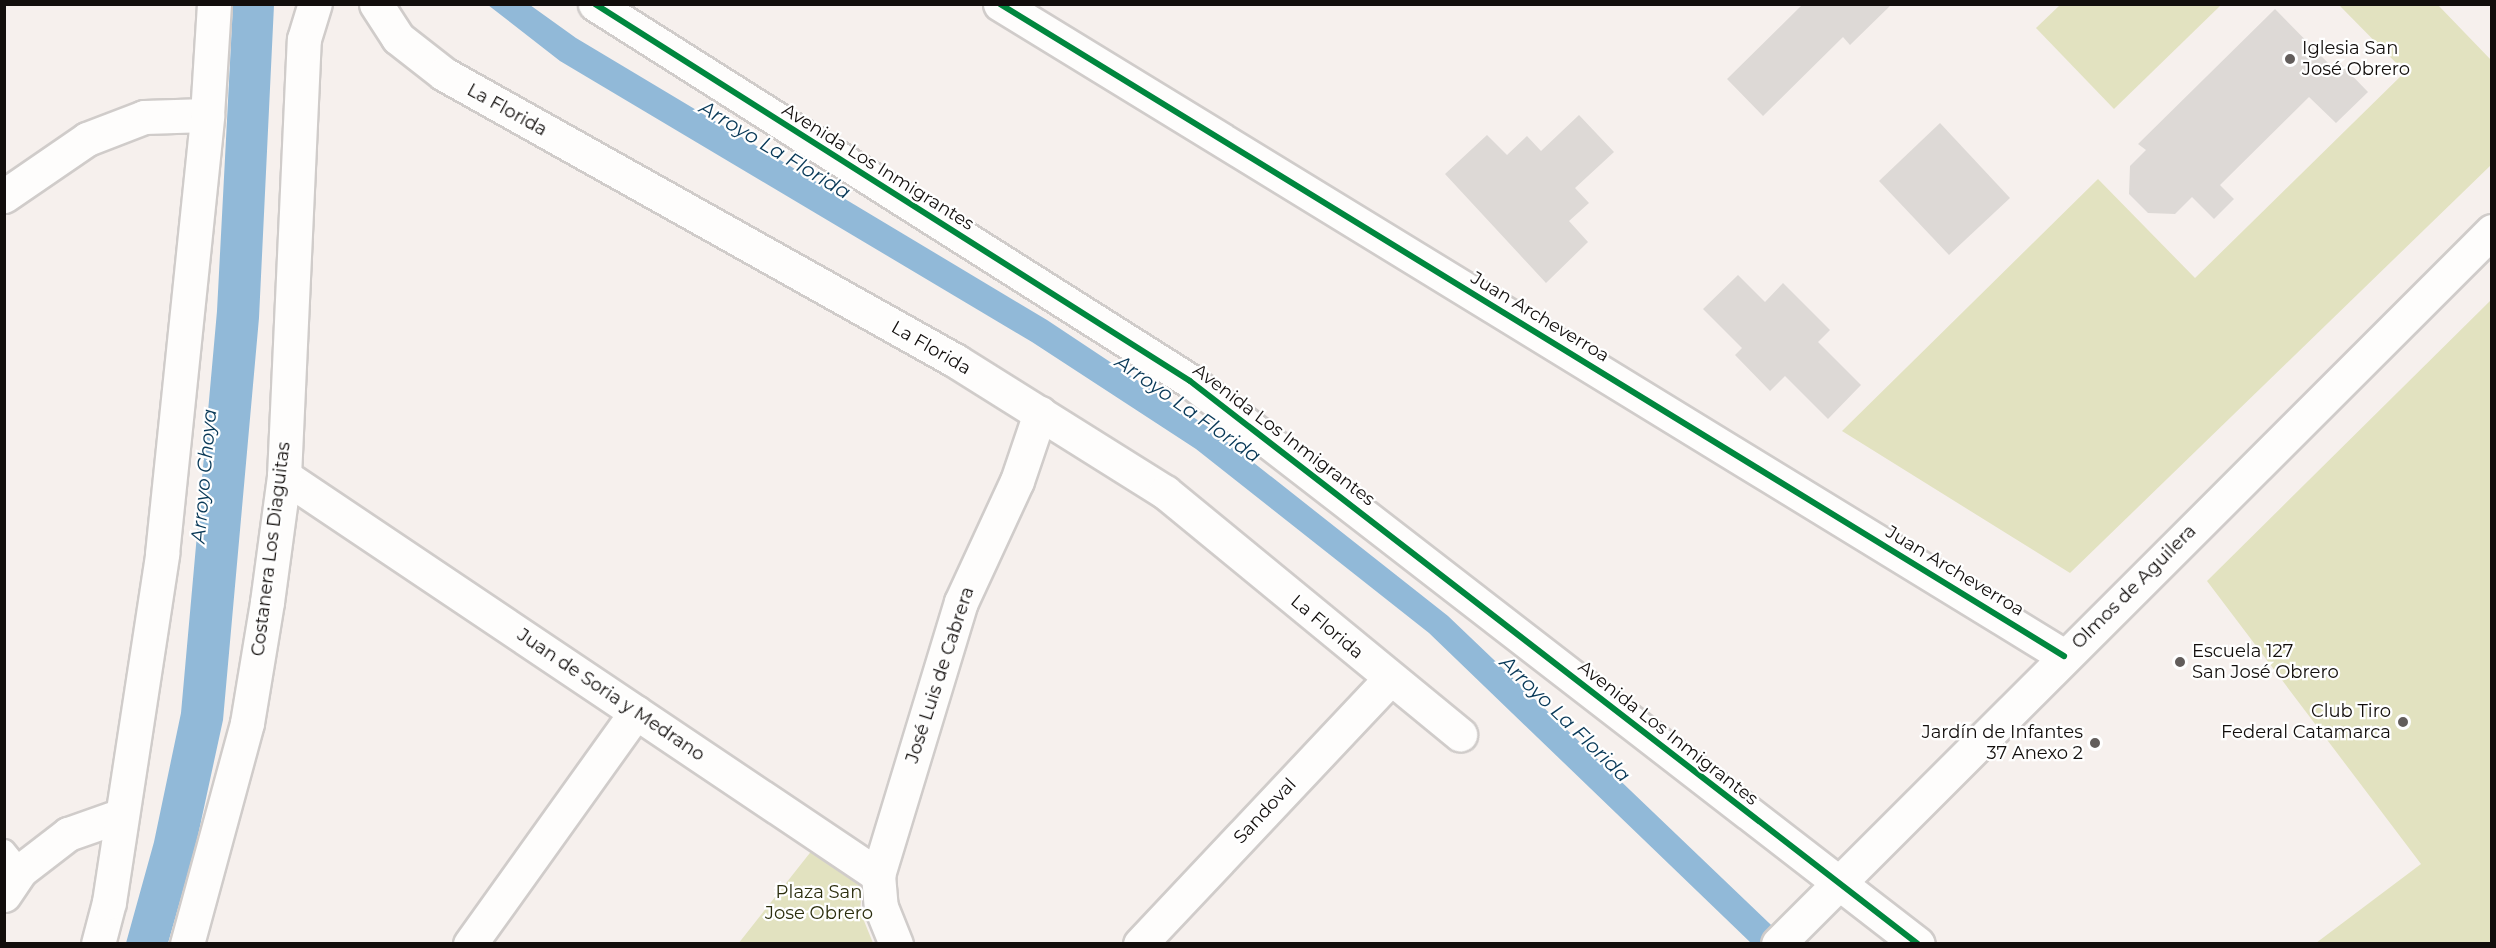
<!DOCTYPE html>
<html>
<head>
<meta charset="utf-8">
<style>
  body { margin:0 }
  #map { position:relative; width:2496px; height:948px; overflow:hidden; background:#f6f0ed; font-family:Montserrat,sans-serif }
  div>[style] { position:absolute }
  .green>* { inset:0; background:#e2e2c0 }
  .water>* { inset:0; background:#91b9d8 }
  .building>* { inset:0; background:#ddd9d6 }
  .roads { filter:drop-shadow(2px 0 #d0ccca) drop-shadow(-2px 0 #d0ccca) drop-shadow(0 2px #d0ccca) drop-shadow(0 -2px #d0ccca) }
  .service>* { height:22px; margin:-11px; padding:0 11px; transform-origin:11px; border-radius:11px; background:#fefdfc }
  .minor>* { height:33px; margin:-16.5px; padding:0 16.5px; transform-origin:16.5px; border-radius:16.5px; background:#fefdfc }
  .cycleway>* { height:6px; margin:-3px; padding:0 3px; transform-origin:3px; border-radius:3px; background:#00873e }
  .dots>* { width:16px; height:16px; translate:-50% -50%; box-sizing:border-box; border:3px solid #fff; border-radius:50% }
  span { translate:-50% -50%; white-space:nowrap; text-align:center; line-height:1.15; -webkit-text-stroke:4.5px #fff; paint-order:stroke }
  .poi-label { font-size:18px; color:#120e0c }
  .left { translate:0 -50%; text-align:left }
  .right { translate:-100% -50%; text-align:right }
  .street-label { font-size:18px; color:#120e0c }
  .park-label { font-size:18px; color:#2b2d0d }
  .water-label { font-size:20px; color:#083857; font-style:italic }
  .frame { position:absolute; inset:0; border:6px solid #120e0c; pointer-events:none }
</style>
</head>
<body>
<div id="map">
  <div class="green">
    <div style="clip-path:polygon(2061px 4px,2221px 4px,2221px 5px,2114px 109px,2036px 28px)"></div>
    <div style="clip-path:polygon(2339px 5px,2438px 5px,2491px 60px,2491px 165px,2070px 573px,1842px 431px,2098px 179px,2195px 278px,2405px 72px)"></div>
    <div style="clip-path:polygon(2491px 300px,2491px 943px,2316px 943px,2421px 864px,2207px 581px)"></div>
    <div style="clip-path:polygon(813px 849px,862px 888px,860px 911px,873px 943px,738px 944px)"></div>
  </div>
  <div class="water">
    <div style="clip-path:polygon(233px 5px,274px 5px,259px 318px,223px 720px,195px 849px,168px 943px,126px 943px,154px 842px,181px 713px,217px 311px)"></div>
    <div style="clip-path:polygon(488px 5px,530px 5px,576px 38px,1047px 320px,1211px 429px,1448px 616px,1790px 943px,1751px 943px,1429px 633px,1196px 449px,1032px 342px,560px 61px)"></div>
  </div>
  <div class="building">
    <div style="clip-path:polygon(1803px 4px,1892px 4px,1850px 45px,1843px 37px,1763px 116px,1727px 79px)"></div>
    <div style="clip-path:polygon(2275px 9px,2332px 67px,2338px 61px,2368px 92px,2336px 123px,2309px 97px,2220px 185px,2234px 199px,2214px 219px,2192px 197px,2175px 214px,2148px 213px,2129px 194px,2130px 166px,2146px 150px,2138px 144px)"></div>
    <div style="clip-path:polygon(1579px 115px,1614px 152px,1575px 188px,1589px 203px,1569px 221px,1588px 242px,1546px 283px,1445px 174px,1487px 135px,1507px 155px,1527px 136px,1541px 151px)"></div>
    <div style="clip-path:polygon(1940px 123px,2010px 198px,1949px 255px,1879px 181px)"></div>
    <div style="clip-path:polygon(1738px 275px,1765px 302px,1783px 283px,1830px 330px,1818px 342px,1861px 385px,1828px 419px,1785px 376px,1770px 391px,1735px 355px,1742px 348px,1703px 309px)"></div>
  </div>
  <div class="roads">
    <div class="service">
      <div style="left:4px;top:851px;width:26px;rotate:51deg"></div>
    </div>
    <div class="minor">
      <div style="left:376px;top:4px;width:40px;rotate:57.1deg"></div>
      <div style="left:398px;top:38px;width:58px;rotate:38deg"></div>
      <div style="left:444px;top:74px;width:587px;rotate:29.27deg"></div>
      <div style="left:956px;top:361px;width:247px;rotate:32.1deg"></div>
      <div style="left:1165px;top:492px;width:382px;rotate:39.4deg"></div>
      <div style="left:595px;top:4px;width:704px;rotate:32.36deg"></div>
      <div style="left:1190px;top:381px;width:920px;rotate:37.72deg"></div>
      <div style="left:1000px;top:4px;width:1248px;rotate:31.5deg"></div>
      <div style="left:4px;top:196px;width:101px;rotate:-34.5deg"></div>
      <div style="left:87px;top:139px;width:61px;rotate:-21.1deg"></div>
      <div style="left:144px;top:117px;width:63px;rotate:-1.8deg"></div>
      <div style="left:284px;top:476px;width:716px;rotate:33.89deg"></div>
      <div style="left:878px;top:875px;width:32px;rotate:85deg"></div>
      <div style="left:881px;top:907px;width:40px;rotate:68deg"></div>
      <div style="left:878px;top:875px;width:285px;rotate:-73.1deg"></div>
      <div style="left:961px;top:602px;width:133px;rotate:-65.2deg"></div>
      <div style="left:1017px;top:481px;width:72px;rotate:-71.3deg"></div>
      <div style="left:4px;top:895px;width:29px;rotate:-56deg"></div>
      <div style="left:20px;top:871px;width:61px;rotate:-37.6deg"></div>
      <div style="left:68px;top:834px;width:57px;rotate:-19.4deg"></div>
      <div style="left:98px;top:944px;width:43px;rotate:-75.3deg"></div>
      <div style="left:109px;top:902px;width:352px;rotate:-81.3deg"></div>
      <div style="left:162px;top:554px;width:441px;rotate:-84.1deg"></div>
      <div style="left:207px;top:115px;width:111px;rotate:-86.4deg"></div>
      <div style="left:187px;top:944px;width:229px;rotate:-74.8deg"></div>
      <div style="left:247px;top:723px;width:123px;rotate:-80.6deg"></div>
      <div style="left:267px;top:602px;width:127px;rotate:-82.3deg"></div>
      <div style="left:284px;top:476px;width:437px;rotate:-87.4deg"></div>
      <div style="left:304px;top:39px;width:37px;rotate:-73deg"></div>
      <div style="left:470px;top:944px;width:285px;rotate:-54.4deg"></div>
      <div style="left:1140px;top:944px;width:364px;rotate:-46.7deg"></div>
      <div style="left:1778px;top:944px;width:1009px;rotate:-44.96deg"></div>
    </div>
  </div>
  <div class="cycleway">
    <div style="left:595px;top:4px;width:704px;rotate:32.36deg"></div>
    <div style="left:1190px;top:381px;width:920px;rotate:37.72deg"></div>
    <div style="left:1000px;top:4px;width:1248px;rotate:31.5deg"></div>
  </div>
  <div class="dots">
    <div style="left:2290px;top:59px;background:#625d5b"></div>
    <div style="left:2180px;top:662px;background:#625d5b"></div>
    <div style="left:2403px;top:722px;background:#625d5b"></div>
    <div style="left:2095px;top:743px;background:#625d5b"></div>
  </div>
  <div class="poi-label">
    <span class="left" style="left:2302px;top:59px">Iglesia San<br>José Obrero</span>
    <span class="left" style="left:2192px;top:662px">Escuela 127<br>San José Obrero</span>
    <span class="right" style="left:2391px;top:722px">Club Tiro<br>Federal Catamarca</span>
    <span class="right" style="left:2083px;top:743px">Jardín de Infantes<br>37 Anexo 2</span>
  </div>
  <div class="street-label">
    <span style="left:507px;top:110px;rotate:29deg">La Florida</span>
    <span style="left:878px;top:167px;rotate:32deg">Avenida Los Inmigrantes</span>
    <span style="left:1540px;top:317px;rotate:31deg">Juan Archeverroa</span>
    <span style="left:931px;top:348px;rotate:30deg">La Florida</span>
    <span style="left:1284px;top:435px;rotate:37deg">Avenida Los Inmigrantes</span>
    <span style="left:271px;top:549px;rotate:-83deg">Costanera Los Diaguitas</span>
    <span style="left:1955px;top:571px;rotate:31deg">Juan Archeverroa</span>
    <span style="left:2134px;top:587px;rotate:-45deg">Olmos de Aguilera</span>
    <span style="left:1327px;top:627px;rotate:40deg">La Florida</span>
    <span style="left:940px;top:675px;rotate:-72deg">José Luis de Cabrera</span>
    <span style="left:611px;top:695px;rotate:34deg">Juan de Soria y Medrano</span>
    <span style="left:1668px;top:733px;rotate:38deg">Avenida Los Inmigrantes</span>
    <span style="left:1265px;top:811px;rotate:-47deg">Sandoval</span>
  </div>
  <div class="park-label">
    <span style="left:819px;top:903px">Plaza San<br>Jose Obrero</span>
  </div>
  <div class="water-label">
    <span style="left:775px;top:150px;rotate:31deg">Arroyo La Florida</span>
    <span style="left:1188px;top:409px;rotate:35deg">Arroyo La Florida</span>
    <span style="left:204px;top:476px;rotate:-85deg">Arroyo Choya</span>
    <span style="left:1565px;top:719px;rotate:44deg">Arroyo La Florida</span>
  </div>
  <div class="frame"></div>
</div>
</body>
</html>
